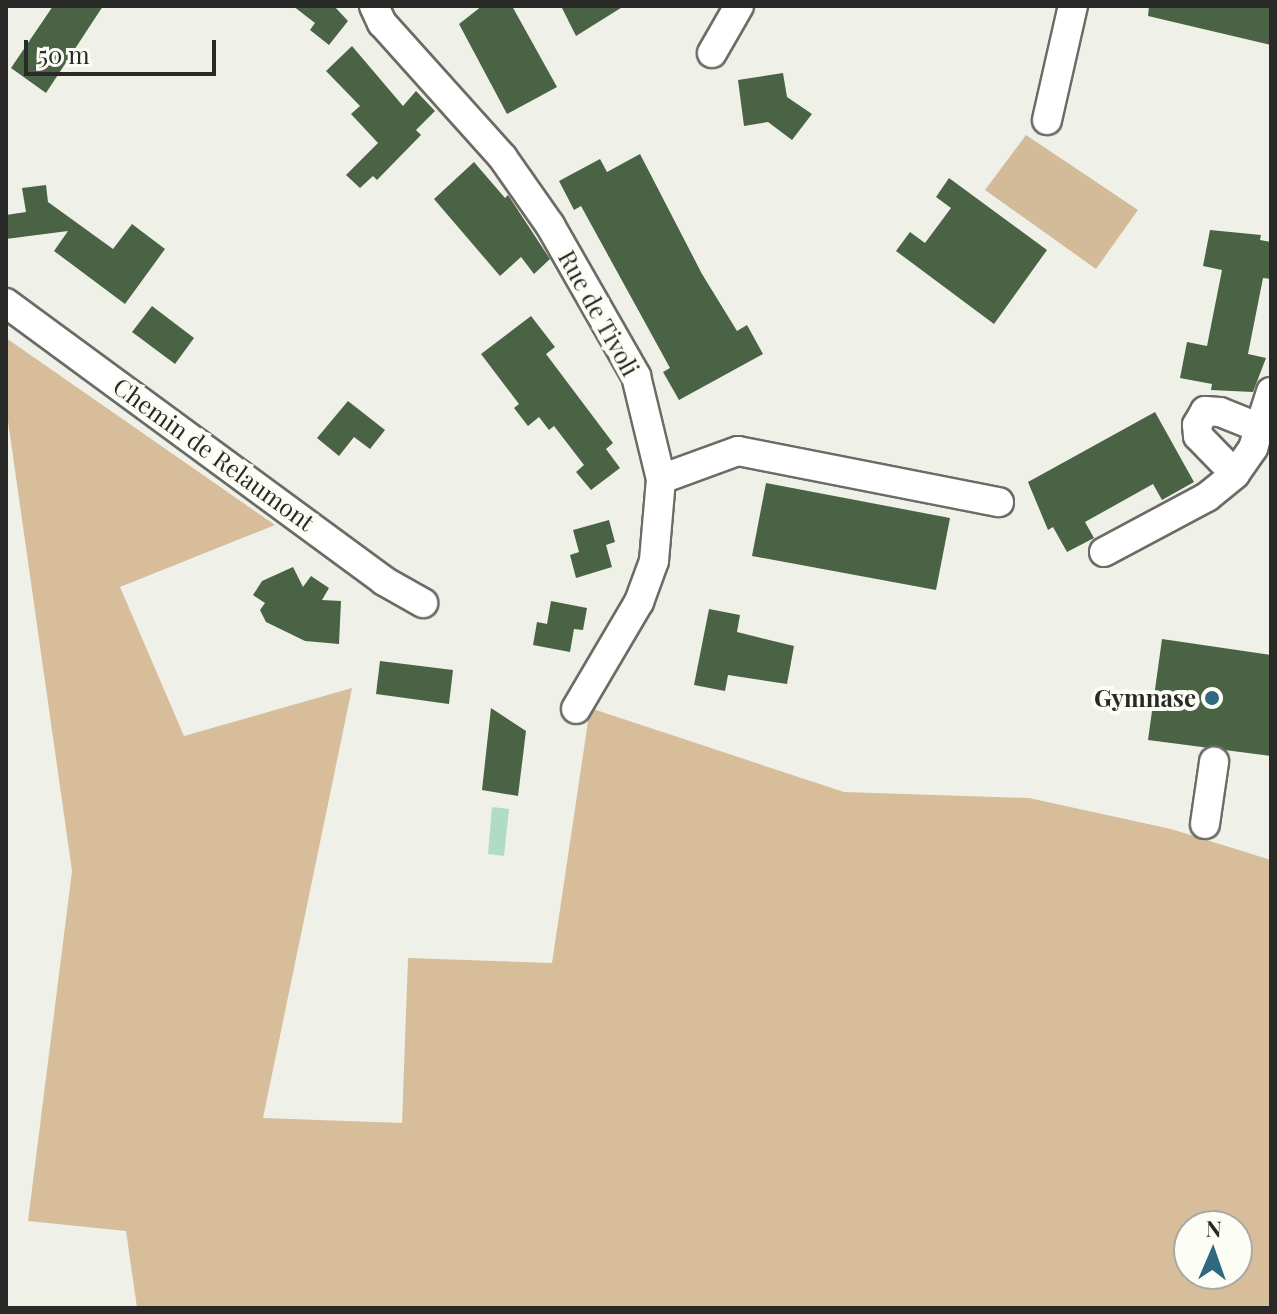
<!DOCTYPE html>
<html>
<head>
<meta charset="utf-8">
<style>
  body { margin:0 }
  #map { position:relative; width:1277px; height:1314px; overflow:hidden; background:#eff1e9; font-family:"Playfair Display",serif }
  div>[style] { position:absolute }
  .green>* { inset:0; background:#d3ba98 }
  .forest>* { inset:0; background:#d7bd9a }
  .water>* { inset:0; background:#b0dcc5 }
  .building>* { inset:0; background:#4a6345 }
  .roads { filter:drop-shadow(2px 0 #6b6c65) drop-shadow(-2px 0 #6b6c65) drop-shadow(0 2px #6b6c65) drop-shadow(0 -2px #6b6c65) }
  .minor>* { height:28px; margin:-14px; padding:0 14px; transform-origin:14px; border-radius:14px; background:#fff }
  .dots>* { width:22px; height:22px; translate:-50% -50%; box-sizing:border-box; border:4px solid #fcfef6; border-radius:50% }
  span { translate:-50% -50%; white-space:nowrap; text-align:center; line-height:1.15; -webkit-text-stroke:8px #fcfef6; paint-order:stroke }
  .street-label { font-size:24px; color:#292a27 }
  .poi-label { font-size:24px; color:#292a27; font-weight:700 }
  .right { translate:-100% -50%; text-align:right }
  .frame { position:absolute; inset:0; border:8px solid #292a27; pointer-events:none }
  .north { position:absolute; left:1173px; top:1210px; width:80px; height:80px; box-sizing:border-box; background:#fcfef6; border:2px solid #a8a9a3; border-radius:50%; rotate:2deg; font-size:22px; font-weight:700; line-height:32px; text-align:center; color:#292a27 }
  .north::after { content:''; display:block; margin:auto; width:28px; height:36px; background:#2e6981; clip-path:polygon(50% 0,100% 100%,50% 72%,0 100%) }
  .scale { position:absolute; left:24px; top:40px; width:192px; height:36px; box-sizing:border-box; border:4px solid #292a27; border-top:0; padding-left:10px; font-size:24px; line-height:28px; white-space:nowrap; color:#292a27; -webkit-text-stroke:6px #fcfef6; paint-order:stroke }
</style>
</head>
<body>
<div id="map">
  <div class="green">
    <div style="clip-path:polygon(1026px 135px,1138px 210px,1096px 269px,985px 190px)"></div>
  </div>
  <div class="forest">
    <div style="clip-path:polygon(evenodd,6px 338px,275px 525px,120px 587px,184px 736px,352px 688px,263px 1118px,402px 1123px,408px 958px,552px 963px,590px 708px,844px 792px,1029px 798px,1171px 829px,1271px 860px,1271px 1308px,137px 1308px,126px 1231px,28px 1221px,72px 871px,6px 407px,6px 338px,1189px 1226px,1237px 1226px,1237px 1274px,1189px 1274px,1189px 1226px)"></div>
  </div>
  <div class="water">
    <div style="clip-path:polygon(492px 807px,509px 809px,504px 856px,488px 854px)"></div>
  </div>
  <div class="building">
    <div style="clip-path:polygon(53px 6px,103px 6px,46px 93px,11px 68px)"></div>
    <div style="clip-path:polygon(293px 6px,334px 6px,348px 21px,329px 45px,310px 30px,315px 23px)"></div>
    <div style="clip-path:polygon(482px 6px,512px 6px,557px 87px,507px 114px,459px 24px)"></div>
    <div style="clip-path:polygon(561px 6px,624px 6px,576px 36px)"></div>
    <div style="clip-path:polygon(1149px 6px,1271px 6px,1271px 45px,1148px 16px)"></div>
    <div style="clip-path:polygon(352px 46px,403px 106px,416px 91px,435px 111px,416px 130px,421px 135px,377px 180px,373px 176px,360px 188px,346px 175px,378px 143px,351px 114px,360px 106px,326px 71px)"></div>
    <div style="clip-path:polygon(783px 73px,787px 97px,812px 114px,792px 140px,768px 122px,744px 126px,738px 80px)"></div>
    <div style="clip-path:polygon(640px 154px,702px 274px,737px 331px,747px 325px,763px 354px,679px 400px,663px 372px,670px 368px,581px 206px,574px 210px,559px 181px,600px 159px,607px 172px)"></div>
    <div style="clip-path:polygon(474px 162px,505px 198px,508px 195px,550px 259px,534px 274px,521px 257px,500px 276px,434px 199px)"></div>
    <div style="clip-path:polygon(949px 178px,1047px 250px,994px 324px,896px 251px,910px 232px,925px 243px,951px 208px,936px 197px)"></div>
    <div style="clip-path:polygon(46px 185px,48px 202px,113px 249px,132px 224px,165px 249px,125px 304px,54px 251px,68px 231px,6px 239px,6px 215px,26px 212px,22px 188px)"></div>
    <div style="clip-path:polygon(1210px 230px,1261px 235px,1260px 240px,1271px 242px,1271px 279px,1263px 278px,1248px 354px,1266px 358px,1253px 392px,1211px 390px,1212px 384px,1180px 378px,1187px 342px,1207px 346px,1222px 270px,1203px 266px)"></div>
    <div style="clip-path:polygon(152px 306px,194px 338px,175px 364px,132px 332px)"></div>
    <div style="clip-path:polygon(531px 316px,555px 347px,546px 354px,613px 443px,606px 449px,620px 468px,591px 490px,576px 472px,584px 465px,554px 426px,549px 430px,539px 417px,528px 426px,514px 408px,519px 404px,481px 354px)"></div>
    <div style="clip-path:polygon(348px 401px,385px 430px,370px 449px,354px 437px,339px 456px,317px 438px)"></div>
    <div style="clip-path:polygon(1155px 412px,1194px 482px,1162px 500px,1153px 484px,1085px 522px,1094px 538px,1067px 552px,1053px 527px,1048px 530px,1028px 482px)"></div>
    <div style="clip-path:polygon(766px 483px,950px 518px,936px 590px,752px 556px)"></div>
    <div style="clip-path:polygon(609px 520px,615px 542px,606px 545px,612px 567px,576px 578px,570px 555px,579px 552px,573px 530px)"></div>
    <div style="clip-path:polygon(293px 567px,303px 587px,311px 576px,329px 588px,322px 600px,341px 601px,339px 644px,305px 641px,266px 622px,260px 610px,265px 603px,253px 595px,262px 581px)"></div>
    <div style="clip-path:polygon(551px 601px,587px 608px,583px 630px,574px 629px,570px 652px,533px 645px,537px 622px,547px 624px)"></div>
    <div style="clip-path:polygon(709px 609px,740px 615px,737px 632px,794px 646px,787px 684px,728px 675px,725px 691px,694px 685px)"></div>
    <div style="clip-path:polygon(1162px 639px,1271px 655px,1271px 756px,1148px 740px)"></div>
    <div style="clip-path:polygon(380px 661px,453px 670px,449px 704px,376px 694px)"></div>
    <div style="clip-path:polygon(491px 708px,526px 731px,518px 796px,482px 790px)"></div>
  </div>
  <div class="roads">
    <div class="minor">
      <div style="left:374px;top:6px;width:19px;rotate:65deg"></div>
      <div style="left:382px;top:23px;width:181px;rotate:48.1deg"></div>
      <div style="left:503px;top:158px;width:82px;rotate:55deg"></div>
      <div style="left:550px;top:225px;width:174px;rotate:60.3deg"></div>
      <div style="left:636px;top:376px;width:106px;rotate:76.4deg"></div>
      <div style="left:661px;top:479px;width:82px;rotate:94.9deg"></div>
      <div style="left:654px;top:561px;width:44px;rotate:110.1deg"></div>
      <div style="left:639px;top:602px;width:124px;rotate:120.5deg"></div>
      <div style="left:712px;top:53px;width:54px;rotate:-60.1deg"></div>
      <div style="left:1047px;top:120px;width:117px;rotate:-77.2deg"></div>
      <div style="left:6px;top:303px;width:469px;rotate:36.3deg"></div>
      <div style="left:384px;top:581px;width:45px;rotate:29.4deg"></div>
      <div style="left:1235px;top:474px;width:53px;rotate:-134.2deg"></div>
      <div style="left:1198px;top:436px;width:11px;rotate:-95deg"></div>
      <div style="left:1197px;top:425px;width:16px;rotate:-60deg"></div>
      <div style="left:1205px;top:411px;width:15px;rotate:4deg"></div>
      <div style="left:1220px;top:412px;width:43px;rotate:21.8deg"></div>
      <div style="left:661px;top:479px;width:82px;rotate:-20deg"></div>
      <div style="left:738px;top:451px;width:266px;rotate:11.1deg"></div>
      <div style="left:1104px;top:552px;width:117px;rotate:-28.1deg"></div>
      <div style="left:1207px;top:497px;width:36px;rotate:-39deg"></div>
      <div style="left:1235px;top:474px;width:32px;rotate:-55deg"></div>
      <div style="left:1253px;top:448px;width:59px;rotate:-72.2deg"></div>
      <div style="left:1205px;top:824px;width:63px;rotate:-81.7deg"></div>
    </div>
  </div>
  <div class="dots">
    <div style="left:1212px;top:698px;background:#2e6981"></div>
  </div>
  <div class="street-label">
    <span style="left:599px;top:313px;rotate:61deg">Rue de Tivoli</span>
    <span style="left:214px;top:454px;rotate:36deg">Chemin de Relaumont</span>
  </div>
  <div class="poi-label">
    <span class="right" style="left:1196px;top:698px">Gymnase</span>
  </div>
  <div class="frame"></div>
  <div class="north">N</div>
  <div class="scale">50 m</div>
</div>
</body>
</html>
